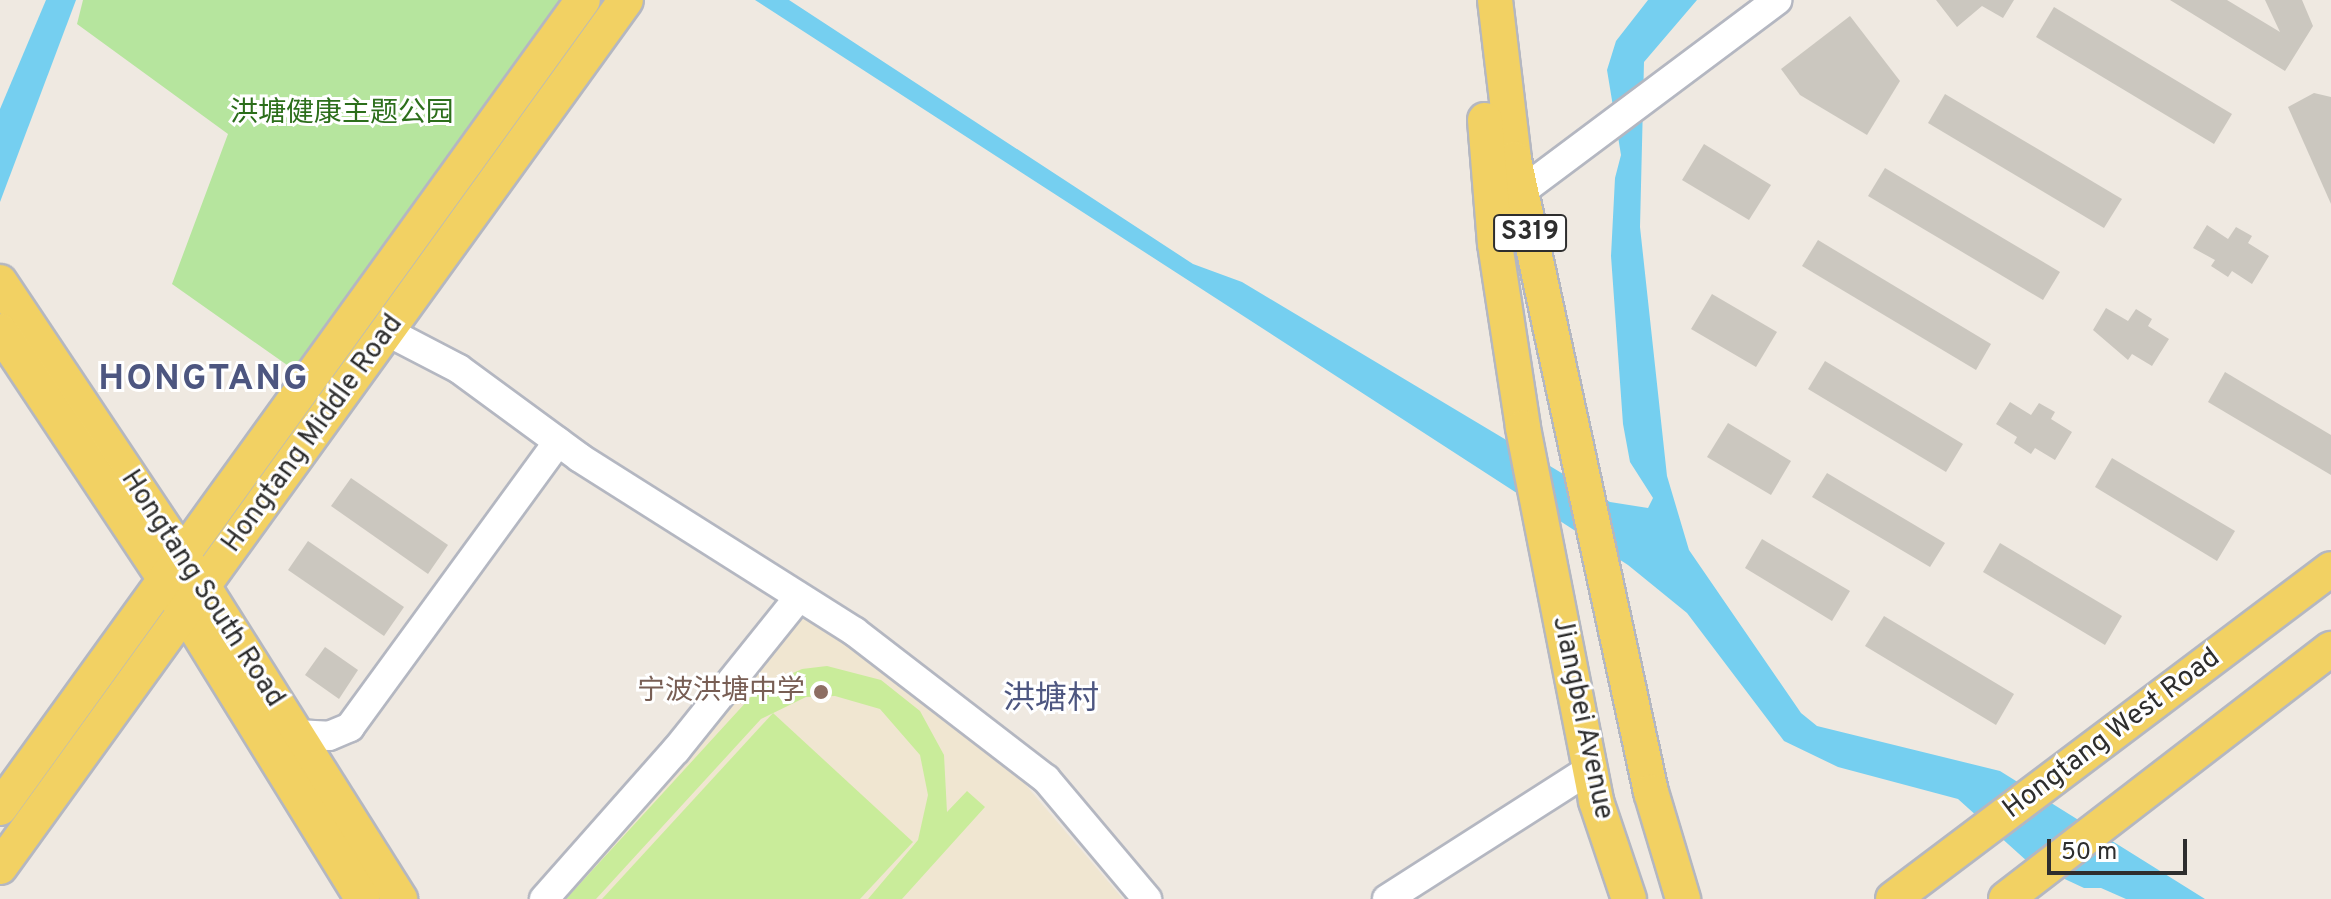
<!DOCTYPE html>
<html>
<head>
<meta charset="utf-8">
<style>
  body { margin:0 }
  #map { position:relative; width:2331px; height:899px; overflow:hidden; background:#efe9e1; font-family:Overpass,"Noto Sans SC",sans-serif }
  div>[style] { position:absolute }
  .education>* { inset:0; background:#f0e6d1 }
  .green>* { inset:0; background:#b6e59e }
  .pitch>* { inset:0; background:#c9ec9a }
  .water>* { inset:0; background:#75cff0 }
  .building>* { inset:0; background:#cbc7bf }
  .roads { filter:drop-shadow(2px 0 #b4b7c1) drop-shadow(-2px 0 #b4b7c1) drop-shadow(0 2px #b4b7c1) drop-shadow(0 -2px #b4b7c1) }
  .minor>* { height:28px; margin:-14px; padding:0 14px; transform-origin:14px; border-radius:14px; background:#fff }
  .major>* { height:34px; margin:-17px; padding:0 17px; transform-origin:17px; border-radius:17px; background:#f2d163 }
  .dots>* { width:22px; height:22px; translate:-50% -50%; box-sizing:border-box; border:4px solid #fff; border-radius:50% }
  span { translate:-50% -50%; white-space:nowrap; text-align:center; line-height:1.15; -webkit-text-stroke:6px #fff; paint-order:stroke }
  .shield-label span { padding:2px 6px; background:#fff; border:2px solid; border-radius:6px; -webkit-text-stroke-width:0 }
  .shield-label { font-size:26px; color:#2e2e2e; font-weight:700 }
  .park-label { font-size:28px; color:#2c6e1b }
  .street-label { font-size:28px; color:#2e2e2e }
  .education-label { font-size:28px; color:#785e54 }
  .right { translate:-100% -50%; text-align:right }
  .quarter-label { font-size:32px; color:#4d5680 }
  .district-label { font-size:36px; color:#4d5680; font-weight:700; letter-spacing:2px }
  .scale { position:absolute; left:2047px; top:839px; width:140px; height:36px; box-sizing:border-box; border:4px solid #2e2e2e; border-top:0; padding-left:10px; font-size:24px; line-height:28px; white-space:nowrap; color:#2e2e2e; -webkit-text-stroke:6px #fff; paint-order:stroke }
</style>
</head>
<body>
<div id="map">
  <div class="education">
    <div style="clip-path:polygon(800px 612px,1007px 763px,1123px 899px,555px 899px)"></div>
  </div>
  <div class="green">
    <div style="clip-path:polygon(83px 0,567px 0,297px 372px,172px 284px,228px 134px,77px 24px)"></div>
  </div>
  <div class="pitch">
    <div style="clip-path:polygon(827px 666px,881px 680px,920px 711px,944px 755px,947px 812px,967px 791px,985px 807px,902px 899px,868px 899px,918px 840px,928px 795px,920px 755px,880px 709px,835px 696px,806px 697px,761px 719px,596px 899px,566px 899px,759px 688px,802px 669px)"></div>
    <div style="clip-path:polygon(773px 713px,913px 842px,860px 899px,602px 899px)"></div>
  </div>
  <div class="water">
    <div style="clip-path:polygon(46px 0,76px 0,0 202px,0 109px)"></div>
    <div style="clip-path:polygon(755px 0,789px 0,1193px 264px,1242px 282px,1610px 502px,1648px 508px,1653px 498px,1630px 462px,1623px 424px,1611px 256px,1615px 178px,1621px 155px,1607px 70px,1616px 41px,1648px 0,1697px 0,1644px 62px,1640px 227px,1667px 476px,1689px 550px,1801px 713px,1817px 726px,2000px 771px,2205px 899px,2126px 899px,2101px 888px,2084px 888px,2028px 862px,1958px 799px,1838px 767px,1784px 741px,1687px 613px,1628px 565px)"></div>
  </div>
  <div class="building">
    <div style="clip-path:polygon(1936px 0,2014px 0,2003px 18px,1982px 6px,1957px 27px)"></div>
    <div style="clip-path:polygon(2170px 0,2227px 0,2280px 32px,2265px 0,2302px 0,2313px 26px,2285px 71px)"></div>
    <div style="clip-path:polygon(2054px 7px,2232px 114px,2214px 144px,2036px 37px)"></div>
    <div style="clip-path:polygon(1850px 16px,1900px 81px,1867px 135px,1800px 95px,1781px 69px)"></div>
    <div style="clip-path:polygon(2314px 93px,2331px 97px,2331px 204px,2288px 107px)"></div>
    <div style="clip-path:polygon(1945px 94px,2122px 199px,2104px 228px,1928px 123px)"></div>
    <div style="clip-path:polygon(1704px 144px,1771px 185px,1749px 220px,1682px 180px)"></div>
    <div style="clip-path:polygon(1885px 168px,2060px 272px,2043px 300px,1868px 196px)"></div>
    <div style="clip-path:polygon(2207px 225px,2228px 239px,2236px 227px,2252px 236px,2248px 243px,2269px 256px,2252px 284px,2232px 271px,2228px 277px,2211px 266px,2215px 260px,2193px 248px)"></div>
    <div style="clip-path:polygon(1818px 240px,1991px 344px,1976px 370px,1802px 266px)"></div>
    <div style="clip-path:polygon(1712px 294px,1777px 332px,1756px 367px,1691px 329px)"></div>
    <div style="clip-path:polygon(2106px 308px,2128px 321px,2136px 309px,2152px 319px,2148px 326px,2169px 339px,2152px 366px,2132px 354px,2128px 360px,2093px 330px)"></div>
    <div style="clip-path:polygon(1825px 361px,1963px 444px,1946px 472px,1808px 389px)"></div>
    <div style="clip-path:polygon(2225px 372px,2331px 435px,2331px 475px,2208px 402px)"></div>
    <div style="clip-path:polygon(2010px 402px,2031px 415px,2039px 403px,2055px 412px,2051px 419px,2072px 432px,2055px 460px,2035px 448px,2031px 454px,2014px 443px,2017px 437px,1996px 424px)"></div>
    <div style="clip-path:polygon(1728px 423px,1791px 461px,1771px 495px,1707px 457px)"></div>
    <div style="clip-path:polygon(2112px 458px,2235px 531px,2217px 561px,2095px 487px)"></div>
    <div style="clip-path:polygon(1827px 473px,1945px 543px,1930px 567px,1812px 497px)"></div>
    <div style="clip-path:polygon(351px 478px,448px 545px,428px 574px,331px 506px)"></div>
    <div style="clip-path:polygon(1762px 539px,1850px 591px,1832px 621px,1745px 568px)"></div>
    <div style="clip-path:polygon(308px 541px,404px 607px,384px 636px,288px 570px)"></div>
    <div style="clip-path:polygon(2000px 543px,2122px 616px,2105px 645px,1983px 572px)"></div>
    <div style="clip-path:polygon(1884px 616px,2014px 694px,1996px 725px,1865px 646px)"></div>
    <div style="clip-path:polygon(325px 647px,358px 670px,339px 699px,305px 675px)"></div>
  </div>
  <div class="roads">
    <div class="minor">
      <div style="left:1506px;top:203px;width:339px;rotate:-36.8deg"></div>
      <div style="left:388px;top:332px;width:80px;rotate:27.5deg"></div>
      <div style="left:459px;top:369px;width:150px;rotate:36.3deg"></div>
      <div style="left:580px;top:458px;width:325px;rotate:32.3deg"></div>
      <div style="left:855px;top:632px;width:241px;rotate:37.6deg"></div>
      <div style="left:1046px;top:779px;width:157px;rotate:49.9deg"></div>
      <div style="left:295px;top:734px;width:34px;rotate:3deg"></div>
      <div style="left:329px;top:736px;width:23px;rotate:-23deg"></div>
      <div style="left:350px;top:727px;width:353px;rotate:-53.9deg"></div>
      <div style="left:544px;top:899px;width:199px;rotate:-48.5deg"></div>
      <div style="left:676px;top:750px;width:196px;rotate:-51.2deg"></div>
      <div style="left:1387px;top:899px;width:241px;rotate:-32.6deg"></div>
    </div>
    <div class="major">
      <div style="left:1495px;top:0;width:160px;rotate:83.2deg"></div>
      <div style="left:1514px;top:159px;width:648px;rotate:77.79deg"></div>
      <div style="left:1651px;top:792px;width:112px;rotate:73.3deg"></div>
      <div style="left:1485px;top:120px;width:124px;rotate:85.4deg"></div>
      <div style="left:1495px;top:244px;width:186px;rotate:81.3deg"></div>
      <div style="left:1523px;top:428px;width:380px;rotate:78.9deg"></div>
      <div style="left:1596px;top:801px;width:103px;rotate:71.4deg"></div>
      <div style="left:0;top:282px;width:366px;rotate:56.3deg"></div>
      <div style="left:203px;top:586px;width:370px;rotate:57.8deg"></div>
      <div style="left:0;top:331px;width:298px;rotate:56.4deg"></div>
      <div style="left:165px;top:579px;width:376px;rotate:58.3deg"></div>
      <div style="left:0;top:808px;width:996px;rotate:-54.19deg"></div>
      <div style="left:0;top:867px;width:1069px;rotate:-54.17deg"></div>
      <div style="left:1893px;top:899px;width:548px;rotate:-37deg"></div>
      <div style="left:2006px;top:899px;width:410px;rotate:-37.6deg"></div>
    </div>
  </div>
  <div class="dots">
    <div style="left:821px;top:692px;background:#8d6e63"></div>
  </div>
  <div class="shield-label">
    <span style="left:1530px;top:233px">S319</span>
  </div>
  <div class="park-label">
    <span style="left:342px;top:114px">洪塘健康主题公园</span>
  </div>
  <div class="street-label">
    <span style="left:313px;top:434px;rotate:-54deg">Hongtang Middle Road</span>
    <span style="left:202px;top:589px;rotate:57deg">Hongtang South Road</span>
    <span style="left:1582px;top:718px;rotate:78deg">Jiangbei Avenue</span>
    <span style="left:2112px;top:734px;rotate:-37deg">Hongtang West Road</span>
  </div>
  <div class="education-label">
    <span class="right" style="left:805px;top:692px">宁波洪塘中学</span>
  </div>
  <div class="quarter-label">
    <span style="left:1051px;top:700px">洪塘村</span>
  </div>
  <div class="district-label">
    <span style="left:204px;top:381px">HONGTANG</span>
  </div>
  <div class="scale">50 m</div>
</div>
</body>
</html>
